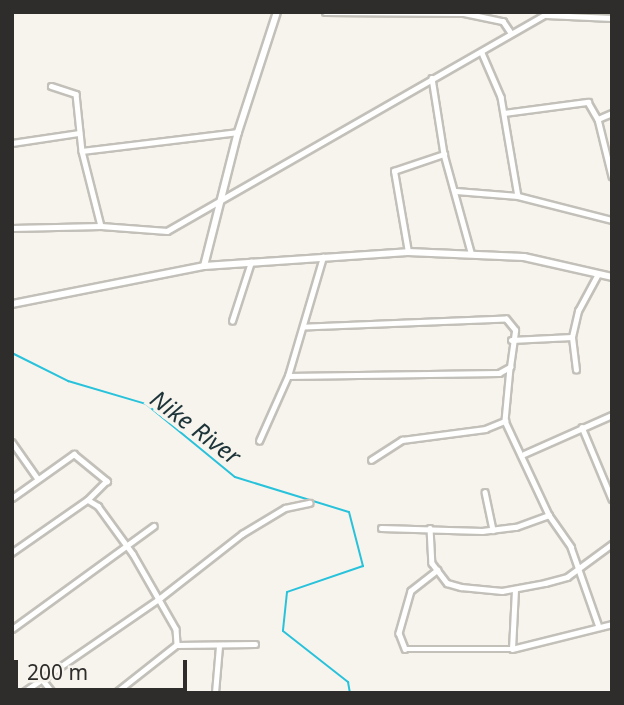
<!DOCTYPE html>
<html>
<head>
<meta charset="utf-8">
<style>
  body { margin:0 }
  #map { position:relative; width:624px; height:705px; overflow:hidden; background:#f7f4ee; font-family:"Noto Sans",sans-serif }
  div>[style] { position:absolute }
  .stream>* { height:2px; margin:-1px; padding:0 1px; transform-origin:1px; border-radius:1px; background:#28c2db }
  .roads { filter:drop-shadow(2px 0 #c2c0b9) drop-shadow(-2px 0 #c2c0b9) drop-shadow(0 2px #c2c0b9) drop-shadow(0 -2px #c2c0b9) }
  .minor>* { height:4.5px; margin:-2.25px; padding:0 2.25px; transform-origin:2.25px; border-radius:2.25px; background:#fff }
  .tertiary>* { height:6px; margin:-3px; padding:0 3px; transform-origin:3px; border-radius:3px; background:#fff }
  .secondary>* { height:6px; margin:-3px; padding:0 3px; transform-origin:3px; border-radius:3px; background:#fff }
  span { translate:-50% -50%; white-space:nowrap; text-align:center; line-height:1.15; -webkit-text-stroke:7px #f7f4ee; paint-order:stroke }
  .water-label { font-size:24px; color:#1d3439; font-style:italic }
  .frame { position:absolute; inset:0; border:14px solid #2e2d2b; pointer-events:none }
  .scale { position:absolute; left:14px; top:660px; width:173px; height:32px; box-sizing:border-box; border:4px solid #2e2d2b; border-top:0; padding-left:9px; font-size:21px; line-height:24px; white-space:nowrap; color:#2e2d2b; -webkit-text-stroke:5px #f7f4ee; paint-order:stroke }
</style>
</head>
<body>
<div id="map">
  <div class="stream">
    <div style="left:12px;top:353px;width:63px;rotate:26.6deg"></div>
    <div style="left:68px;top:381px;width:81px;rotate:16.4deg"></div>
    <div style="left:146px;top:404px;width:115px;rotate:39.4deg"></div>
    <div style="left:235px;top:477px;width:119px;rotate:17.1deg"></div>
    <div style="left:349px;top:512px;width:56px;rotate:75.5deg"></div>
    <div style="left:363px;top:566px;width:80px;rotate:161.1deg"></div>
    <div style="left:287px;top:592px;width:39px;rotate:96deg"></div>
    <div style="left:283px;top:631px;width:83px;rotate:38.1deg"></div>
    <div style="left:348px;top:682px;width:11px;rotate:80deg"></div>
  </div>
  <div class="roads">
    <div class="minor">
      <div style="left:325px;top:12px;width:139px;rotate:0.4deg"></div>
      <div style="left:464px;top:13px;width:40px;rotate:12deg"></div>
      <div style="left:503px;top:21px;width:14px;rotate:56deg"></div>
      <div style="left:546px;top:15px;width:66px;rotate:2.6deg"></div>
      <div style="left:482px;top:53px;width:48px;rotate:66.6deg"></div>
      <div style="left:501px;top:97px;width:100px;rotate:80.3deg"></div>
      <div style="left:432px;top:78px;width:77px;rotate:81deg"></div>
      <div style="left:444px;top:154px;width:102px;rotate:74.6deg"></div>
      <div style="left:51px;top:86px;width:26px;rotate:18deg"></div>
      <div style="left:76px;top:94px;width:57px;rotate:84deg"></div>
      <div style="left:82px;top:151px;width:77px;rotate:75.8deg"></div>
      <div style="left:504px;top:113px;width:85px;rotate:-7.5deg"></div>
      <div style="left:588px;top:102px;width:20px;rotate:60deg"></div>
      <div style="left:598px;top:119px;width:59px;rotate:76.2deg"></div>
      <div style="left:598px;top:119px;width:15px;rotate:-23deg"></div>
      <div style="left:12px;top:143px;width:68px;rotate:-8.5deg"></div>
      <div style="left:82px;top:151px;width:157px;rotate:-6.9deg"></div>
      <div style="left:456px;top:191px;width:62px;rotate:4.6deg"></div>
      <div style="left:518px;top:196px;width:97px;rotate:14.3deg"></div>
      <div style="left:12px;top:228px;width:89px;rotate:-1.3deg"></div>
      <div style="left:101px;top:226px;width:66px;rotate:4.3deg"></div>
      <div style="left:167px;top:231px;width:440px;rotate:-29.8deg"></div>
      <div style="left:408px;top:252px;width:82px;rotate:-99.8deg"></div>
      <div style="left:394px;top:171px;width:53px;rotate:-18.8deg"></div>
      <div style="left:232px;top:321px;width:62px;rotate:-72.1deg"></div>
      <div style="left:511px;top:340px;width:61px;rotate:-2.8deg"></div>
      <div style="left:510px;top:368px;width:53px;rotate:95.4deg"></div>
      <div style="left:505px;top:421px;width:104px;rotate:64.9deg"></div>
      <div style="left:549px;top:515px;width:39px;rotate:55deg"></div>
      <div style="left:571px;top:547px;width:82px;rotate:70.7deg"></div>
      <div style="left:576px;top:370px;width:33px;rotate:-97deg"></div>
      <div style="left:572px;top:337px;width:27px;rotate:-77deg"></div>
      <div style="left:578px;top:311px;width:42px;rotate:-61.6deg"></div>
      <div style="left:288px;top:376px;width:211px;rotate:-0.8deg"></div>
      <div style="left:499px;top:373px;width:13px;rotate:-29deg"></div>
      <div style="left:510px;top:367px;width:37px;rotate:-82deg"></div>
      <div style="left:515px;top:330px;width:14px;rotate:-129deg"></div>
      <div style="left:506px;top:319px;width:202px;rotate:177.7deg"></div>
      <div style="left:582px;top:427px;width:78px;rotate:67.4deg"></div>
      <div style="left:259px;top:441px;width:71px;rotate:-66deg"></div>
      <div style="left:288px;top:376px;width:124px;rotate:-73.6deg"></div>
      <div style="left:12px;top:442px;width:45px;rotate:54.9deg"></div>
      <div style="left:524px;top:454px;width:96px;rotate:-23.9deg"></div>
      <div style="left:371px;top:460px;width:37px;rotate:-33deg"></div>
      <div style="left:402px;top:440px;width:84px;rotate:-7.5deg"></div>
      <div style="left:485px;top:429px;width:22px;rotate:-22deg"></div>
      <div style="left:485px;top:492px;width:39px;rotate:78deg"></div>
      <div style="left:12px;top:498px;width:76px;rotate:-35.4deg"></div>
      <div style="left:74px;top:454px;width:43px;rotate:39.3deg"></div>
      <div style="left:107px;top:481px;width:27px;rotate:135deg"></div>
      <div style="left:88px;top:500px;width:93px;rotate:145.1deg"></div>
      <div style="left:88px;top:500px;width:12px;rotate:31deg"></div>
      <div style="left:98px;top:506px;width:59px;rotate:53.9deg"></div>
      <div style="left:133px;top:554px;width:86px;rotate:60.2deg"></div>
      <div style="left:176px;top:629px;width:16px;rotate:86deg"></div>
      <div style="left:177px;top:645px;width:78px;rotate:141.8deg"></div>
      <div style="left:381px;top:528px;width:101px;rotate:1.7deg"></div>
      <div style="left:482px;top:531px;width:34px;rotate:-7deg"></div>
      <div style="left:516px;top:527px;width:35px;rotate:-20deg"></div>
      <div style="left:430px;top:528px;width:35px;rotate:87deg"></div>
      <div style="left:432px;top:563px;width:25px;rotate:53deg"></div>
      <div style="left:447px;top:583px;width:15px;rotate:16deg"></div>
      <div style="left:461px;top:587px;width:41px;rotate:5.6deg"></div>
      <div style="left:502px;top:591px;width:44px;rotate:-10.5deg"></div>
      <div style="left:545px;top:583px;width:23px;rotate:-15deg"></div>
      <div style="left:567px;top:577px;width:56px;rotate:-36.3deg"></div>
      <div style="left:438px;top:570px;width:34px;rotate:142deg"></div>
      <div style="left:411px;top:591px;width:44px;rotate:105.9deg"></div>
      <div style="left:399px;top:633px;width:17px;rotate:69deg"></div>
      <div style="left:405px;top:649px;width:107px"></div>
      <div style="left:512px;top:649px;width:103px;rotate:-14deg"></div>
      <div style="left:12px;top:629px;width:175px;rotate:-36deg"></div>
      <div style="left:177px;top:645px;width:78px;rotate:-0.7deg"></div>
      <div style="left:512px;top:649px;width:59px;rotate:-87.1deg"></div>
      <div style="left:41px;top:678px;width:19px;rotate:51deg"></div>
      <div style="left:22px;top:693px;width:168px;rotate:-34.5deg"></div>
      <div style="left:160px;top:598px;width:104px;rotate:-38deg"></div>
      <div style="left:242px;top:534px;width:50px;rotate:-31.2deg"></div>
      <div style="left:285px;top:508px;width:25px;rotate:-12deg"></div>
      <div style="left:215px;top:693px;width:47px;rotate:-85.1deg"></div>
    </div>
    <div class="tertiary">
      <div style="left:204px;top:266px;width:138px;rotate:-75.8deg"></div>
      <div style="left:238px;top:132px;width:126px;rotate:-72deg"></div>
    </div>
    <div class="secondary">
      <div style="left:12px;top:304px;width:196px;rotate:-11.2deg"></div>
      <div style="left:204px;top:266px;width:204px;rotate:-3.9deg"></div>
      <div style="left:408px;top:252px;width:116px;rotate:2.5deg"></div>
      <div style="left:524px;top:257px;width:90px;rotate:12.8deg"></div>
    </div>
  </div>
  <div class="water-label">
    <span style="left:196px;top:427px;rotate:37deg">Nike River</span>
  </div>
  <div class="frame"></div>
  <div class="scale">200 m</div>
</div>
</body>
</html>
